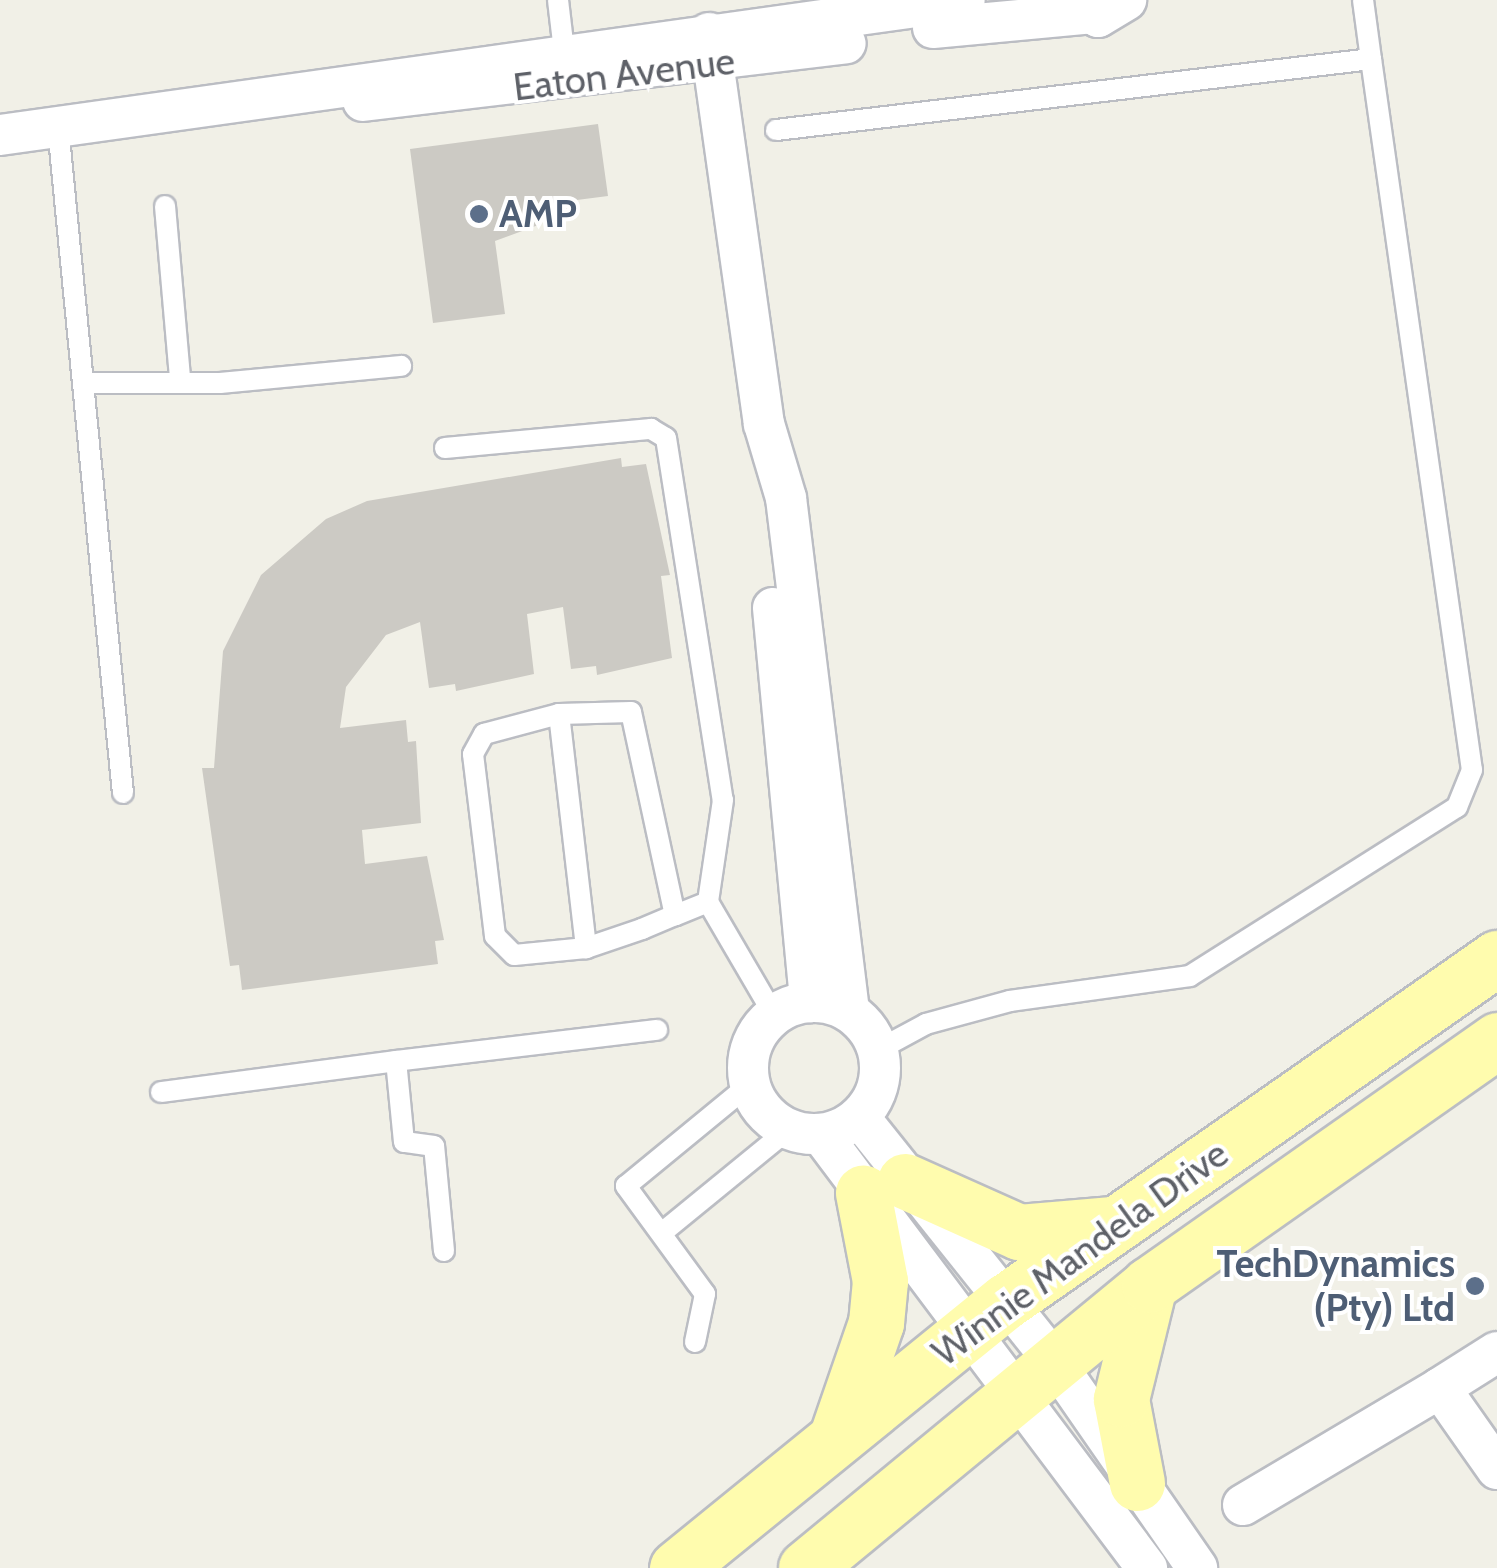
<!DOCTYPE html>
<html>
<head>
<meta charset="utf-8">
<style>
  body { margin:0 }
  #map { position:relative; width:1497px; height:1568px; overflow:hidden; background:#f1f0e7; font-family:Cabin,sans-serif }
  div>[style] { position:absolute }
  .building>* { inset:0; background:#cccac4 }
  .roads { filter:drop-shadow(2px 0 #bbbdc3) drop-shadow(-2px 0 #bbbdc3) drop-shadow(0 2px #bbbdc3) drop-shadow(0 -2px #bbbdc3) }
  .lane>* { height:20px; margin:-10px; padding:0 10px; transform-origin:10px; border-radius:10px; background:#fff }
  .street>* { height:40px; margin:-20px; padding:0 20px; transform-origin:20px; border-radius:20px; background:#fff }
  .street>.ring { margin:-20px; padding:0; box-sizing:content-box; background:none; border:40px solid #fff; border-radius:50% }
  .primary>* { height:55px; margin:-27.5px; padding:0 27.5px; transform-origin:27.5px; border-radius:27.5px; background:#fffcae }
  .dots>* { width:28px; height:28px; translate:-50% -50%; box-sizing:border-box; border:5px solid #fff; border-radius:50% }
  span { translate:-50% -50%; white-space:nowrap; text-align:center; line-height:1.15; -webkit-text-stroke:8px #fff; paint-order:stroke }
  .street-label { font-size:38px; color:#5e6168 }
  .service-label { font-size:38px; color:#4e5e75; font-weight:700 }
  .left { translate:0 -50%; text-align:left }
  .right { translate:-100% -50%; text-align:right }
</style>
</head>
<body>
<div id="map">
  <div class="building">
    <div style="clip-path:polygon(598px 124px,608px 196px,538px 205px,541px 224px,495px 241px,505px 314px,433px 323px,410px 149px)"></div>
    <div style="clip-path:polygon(621px 458px,622px 467px,646px 464px,670px 575px,661px 576px,672px 658px,597px 675px,596px 666px,571px 669px,563px 607px,527px 614px,534px 674px,456px 691px,455px 684px,429px 688px,420px 622px,386px 635px,346px 687px,340px 728px,406px 720px,408px 742px,416px 741px,421px 823px,362px 830px,365px 864px,427px 856px,444px 940px,435px 941px,438px 964px,242px 990px,239px 965px,230px 966px,202px 768px,214px 768px,223px 651px,261px 575px,326px 519px,367px 501px)"></div>
  </div>
  <div class="roads">
    <div class="lane">
      <div style="left:558px;top:0;width:51px;rotate:83.3deg"></div>
      <div style="left:1363px;top:0;width:60px;rotate:82.3deg"></div>
      <div style="left:58px;top:127px;width:669px;rotate:84.43deg"></div>
      <div style="left:776px;top:130px;width:599px;rotate:-6.8deg"></div>
      <div style="left:1371px;top:59px;width:718px;rotate:81.92deg"></div>
      <div style="left:1472px;top:770px;width:40px;rotate:112deg"></div>
      <div style="left:1457px;top:807px;width:316px;rotate:147.7deg"></div>
      <div style="left:1190px;top:976px;width:182px;rotate:172.1deg"></div>
      <div style="left:1010px;top:1001px;width:87px;rotate:164.7deg"></div>
      <div style="left:926px;top:1024px;width:55px;rotate:151.6deg"></div>
      <div style="left:165px;top:206px;width:173px;rotate:85deg"></div>
      <div style="left:83px;top:383px;width:137px"></div>
      <div style="left:220px;top:383px;width:182px;rotate:-5.4deg"></div>
      <div style="left:445px;top:448px;width:207px;rotate:-5.3deg"></div>
      <div style="left:651px;top:429px;width:17px;rotate:31deg"></div>
      <div style="left:666px;top:438px;width:366px;rotate:81.1deg"></div>
      <div style="left:723px;top:800px;width:103px;rotate:98.4deg"></div>
      <div style="left:708px;top:902px;width:35px;rotate:158deg"></div>
      <div style="left:675px;top:915px;width:36px;rotate:157deg"></div>
      <div style="left:642px;top:929px;width:59px;rotate:161.3deg"></div>
      <div style="left:586px;top:948px;width:72px;rotate:174.4deg"></div>
      <div style="left:514px;top:955px;width:27px;rotate:-135deg"></div>
      <div style="left:495px;top:936px;width:183px;rotate:-96.9deg"></div>
      <div style="left:473px;top:754px;width:23px;rotate:-61deg"></div>
      <div style="left:484px;top:734px;width:78px;rotate:-14.9deg"></div>
      <div style="left:559px;top:714px;width:72px;rotate:-1.6deg"></div>
      <div style="left:631px;top:712px;width:208px;rotate:77.8deg"></div>
      <div style="left:559px;top:714px;width:236px;rotate:83.4deg"></div>
      <div style="left:708px;top:902px;width:131px;rotate:59.7deg"></div>
      <div style="left:161px;top:1092px;width:237px;rotate:-7.5deg"></div>
      <div style="left:663px;top:1232px;width:163px;rotate:-39.3deg"></div>
      <div style="left:444px;top:1251px;width:105px;rotate:-95.4deg"></div>
      <div style="left:434px;top:1146px;width:30px;rotate:-172deg"></div>
      <div style="left:404px;top:1142px;width:81px;rotate:-95.6deg"></div>
      <div style="left:396px;top:1061px;width:263px;rotate:-6.8deg"></div>
      <div style="left:695px;top:1342px;width:49px;rotate:-78.2deg"></div>
      <div style="left:705px;top:1294px;width:134px;rotate:-126.2deg"></div>
      <div style="left:626px;top:1186px;width:161px;rotate:-39.4deg"></div>
    </div>
    <div class="street">
      <div style="left:1072px;top:0;width:31px;rotate:33deg"></div>
      <div style="left:1098px;top:17px;width:33px;rotate:-31deg"></div>
      <div style="left:933px;top:28px;width:153px;rotate:-5.3deg"></div>
      <div style="left:709px;top:33px;width:395px;rotate:82deg"></div>
      <div style="left:764px;top:424px;width:77px;rotate:73.4deg"></div>
      <div style="left:786px;top:498px;width:517px;rotate:83deg"></div>
      <div style="left:363px;top:101px;width:486px;rotate:-6.8deg"></div>
      <div style="left:0;top:135px;width:974px;rotate:-7.96deg"></div>
      <div style="left:773px;top:608px;width:396px;rotate:84.6deg"></div>
      <div class="ring" style="left:748px;top:1002px;width:92px;height:92px"></div>
      <div style="left:859px;top:1117px;width:316px;rotate:51.4deg"></div>
      <div style="left:1056px;top:1364px;width:248px;rotate:55.3deg"></div>
      <div style="left:821px;top:1134px;width:543px;rotate:53.09deg"></div>
      <div style="left:1440px;top:1388px;width:67px;rotate:-32.3deg"></div>
      <div style="left:1243px;top:1505px;width:229px;rotate:-30.7deg"></div>
      <div style="left:1440px;top:1388px;width:99px;rotate:54.9deg"></div>
    </div>
    <div class="primary">
      <div style="left:905px;top:1181px;width:125px;rotate:24.1deg"></div>
      <div style="left:1019px;top:1232px;width:94px;rotate:-4.9deg"></div>
      <div style="left:837px;top:1436px;width:120px;rotate:-71deg"></div>
      <div style="left:876px;top:1323px;width:42px;rotate:-84.6deg"></div>
      <div style="left:880px;top:1281px;width:90px;rotate:-100.9deg"></div>
      <div style="left:1137px;top:1483px;width:86px;rotate:-100.8deg"></div>
      <div style="left:1121px;top:1399px;width:117px;rotate:-76.2deg"></div>
      <div style="left:677px;top:1568px;width:424px;rotate:-39.1deg"></div>
      <div style="left:1006px;top:1301px;width:599px;rotate:-34.94deg"></div>
      <div style="left:806px;top:1568px;width:445px;rotate:-39.5deg"></div>
      <div style="left:1149px;top:1285px;width:426px;rotate:-35.1deg"></div>
    </div>
  </div>
  <div class="dots">
    <div style="left:479px;top:214px;background:#5c6f8a"></div>
    <div style="left:1475px;top:1286px;background:#5c6f8a"></div>
  </div>
  <div class="street-label">
    <span style="left:624px;top:74px;rotate:-7deg">Eaton Avenue</span>
    <span style="left:1080px;top:1253px;rotate:-36deg">Winnie Mandela Drive</span>
  </div>
  <div class="service-label">
    <span class="left" style="left:499px;top:214px">AMP</span>
    <span class="right" style="left:1455px;top:1286px">TechDynamics<br>(Pty) Ltd</span>
  </div>
</div>
</body>
</html>
